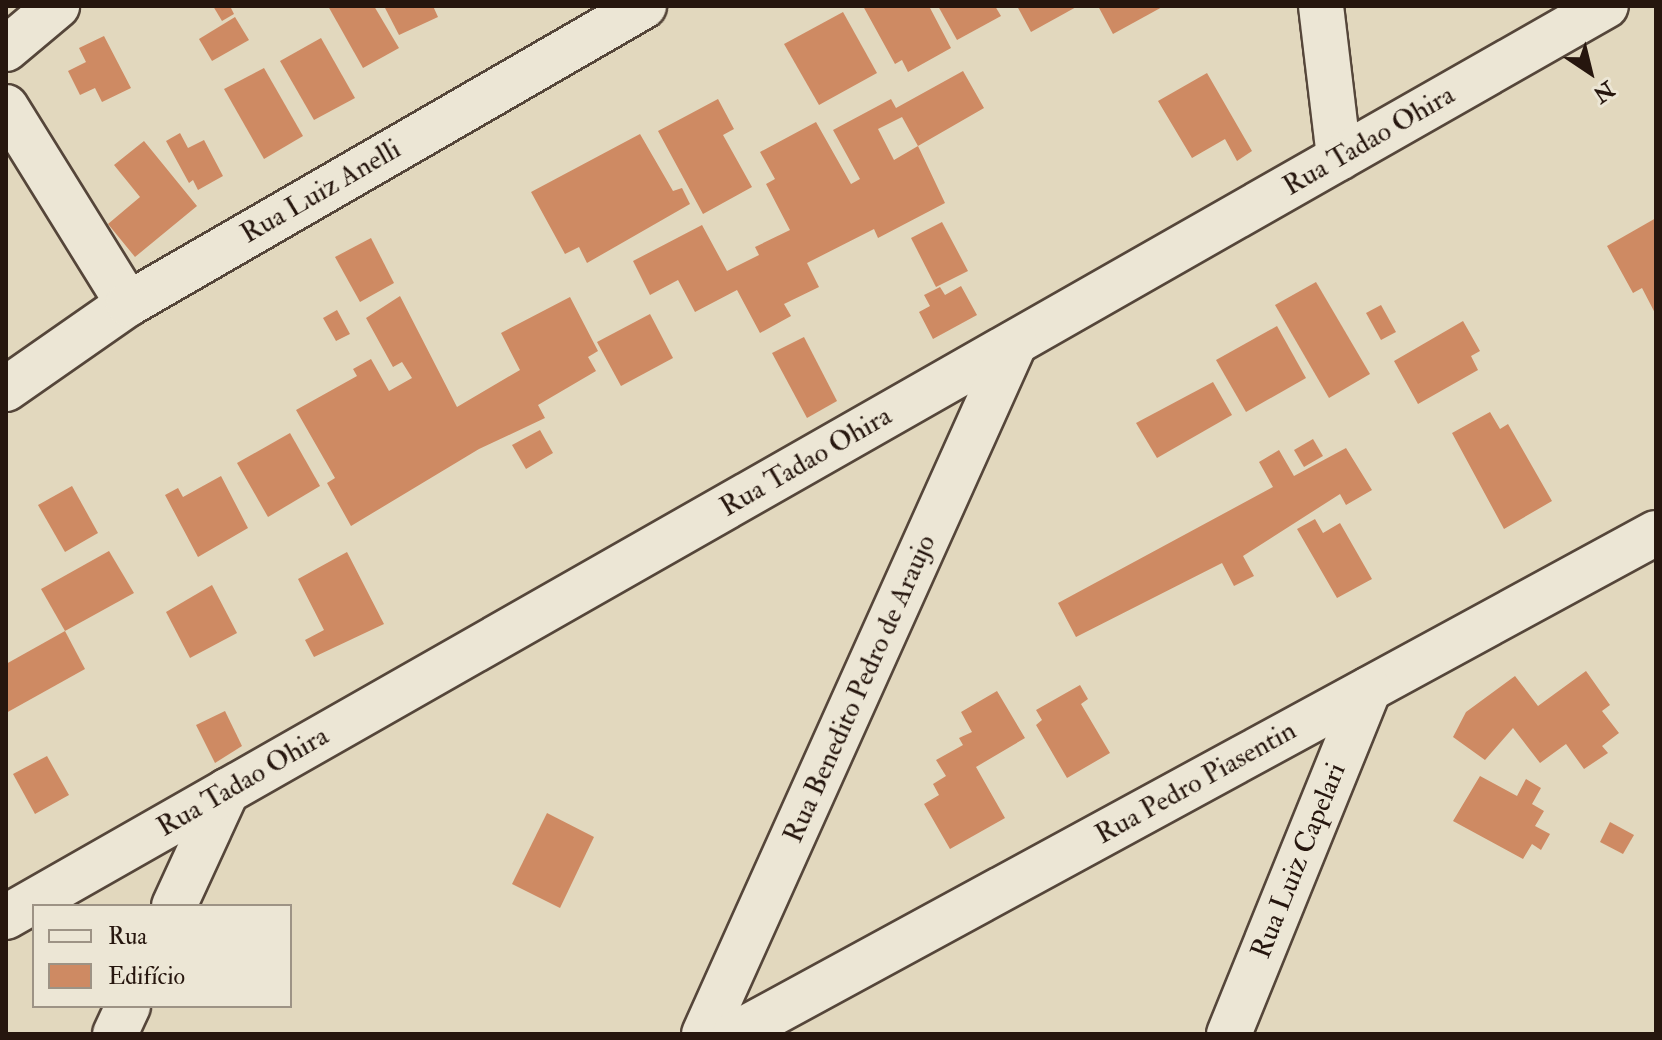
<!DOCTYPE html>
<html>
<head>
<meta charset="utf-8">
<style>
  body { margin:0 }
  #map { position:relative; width:1662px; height:1040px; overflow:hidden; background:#e2d8be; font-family:"IM FELL Double Pica",serif }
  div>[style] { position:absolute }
  .building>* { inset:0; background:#ce8a63 }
  .roads { filter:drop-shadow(2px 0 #55463a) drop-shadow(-2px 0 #55463a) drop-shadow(0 2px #55463a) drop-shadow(0 -2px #55463a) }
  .street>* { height:44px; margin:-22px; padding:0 22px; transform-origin:22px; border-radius:22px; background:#ece6d5 }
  span { translate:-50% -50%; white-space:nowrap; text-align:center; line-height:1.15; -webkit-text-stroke:6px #ece6d5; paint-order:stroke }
  .street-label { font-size:28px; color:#26160e }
  .frame { position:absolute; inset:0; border:8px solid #26160e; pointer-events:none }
  .legend { position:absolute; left:32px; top:904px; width:260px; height:104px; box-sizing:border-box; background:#ece6d5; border:2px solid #9d9385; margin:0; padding:10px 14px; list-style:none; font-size:24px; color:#26160e }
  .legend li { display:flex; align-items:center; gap:16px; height:40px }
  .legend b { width:40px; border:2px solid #9d9385 }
  .north { position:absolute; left:1550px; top:32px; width:80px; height:80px; -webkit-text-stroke:6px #ece6d5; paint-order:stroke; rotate:145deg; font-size:22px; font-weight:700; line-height:32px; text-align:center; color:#26160e }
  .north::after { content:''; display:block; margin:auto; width:28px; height:36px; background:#26160e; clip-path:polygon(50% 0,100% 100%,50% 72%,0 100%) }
</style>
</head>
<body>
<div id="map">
  <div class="building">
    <div style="clip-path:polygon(213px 6px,230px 6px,234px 14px,222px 21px)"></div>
    <div style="clip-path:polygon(328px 6px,374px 6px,399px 48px,363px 68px)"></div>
    <div style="clip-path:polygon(384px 6px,433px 6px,438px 17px,399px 35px)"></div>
    <div style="clip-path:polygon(863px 6px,929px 6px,951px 48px,908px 72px,902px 60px,895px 64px)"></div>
    <div style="clip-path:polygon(938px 6px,995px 6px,1001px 16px,957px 40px)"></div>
    <div style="clip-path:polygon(1017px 6px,1078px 6px,1031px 32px)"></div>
    <div style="clip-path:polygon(1098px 6px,1164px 6px,1113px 34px)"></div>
    <div style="clip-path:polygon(843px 12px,877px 73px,819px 105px,784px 44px)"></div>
    <div style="clip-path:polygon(235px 17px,249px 40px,212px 61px,199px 39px)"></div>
    <div style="clip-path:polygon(104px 36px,131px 88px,102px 102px,95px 88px,80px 95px,68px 71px,86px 62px,79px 48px)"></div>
    <div style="clip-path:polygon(321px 38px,355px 98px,314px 120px,280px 61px)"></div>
    <div style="clip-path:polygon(264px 68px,303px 136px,264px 159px,224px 89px)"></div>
    <div style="clip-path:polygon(963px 71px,984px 108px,918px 146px,902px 117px,878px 129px,894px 160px,918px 146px,945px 203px,878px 238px,874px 229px,807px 263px,819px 287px,784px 304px,791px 316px,760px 333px,737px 290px,695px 312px,678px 280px,650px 295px,633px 261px,702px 225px,727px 271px,759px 255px,755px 247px,790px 230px,766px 184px,775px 179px,760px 152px,816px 122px,851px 184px,860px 179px,833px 130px,891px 99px,896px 108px)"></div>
    <div style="clip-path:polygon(1207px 73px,1252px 151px,1237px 161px,1225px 139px,1192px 158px,1158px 101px)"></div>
    <div style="clip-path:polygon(718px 99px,734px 129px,723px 135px,752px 187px,703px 214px,658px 131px)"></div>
    <div style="clip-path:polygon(180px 133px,188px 148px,204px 140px,223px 176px,198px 190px,193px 180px,189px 183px,166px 141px)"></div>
    <div style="clip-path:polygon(640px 134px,673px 191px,682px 188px,690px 204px,587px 263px,579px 247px,565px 254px,531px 192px)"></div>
    <div style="clip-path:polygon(144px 141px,197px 206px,135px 257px,108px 224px,140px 197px,114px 165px)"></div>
    <div style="clip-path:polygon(1656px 218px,1656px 315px,1642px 288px,1633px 293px,1607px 246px)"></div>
    <div style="clip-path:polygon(942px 222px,968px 271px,936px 287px,911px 238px)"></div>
    <div style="clip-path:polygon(371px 238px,394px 283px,360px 302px,335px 257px)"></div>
    <div style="clip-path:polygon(1316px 282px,1370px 374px,1329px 398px,1275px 305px)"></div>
    <div style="clip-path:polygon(961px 286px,977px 315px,933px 339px,919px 312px,930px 306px,924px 295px,940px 287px,945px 295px)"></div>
    <div style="clip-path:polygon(400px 296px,457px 407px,520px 370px,501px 333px,570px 297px,598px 351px,588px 357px,596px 371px,538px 405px,545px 418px,479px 449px,351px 526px,327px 483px,335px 478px,296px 410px,357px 376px,353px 369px,371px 359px,389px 391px,412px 378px,402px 362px,393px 367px,366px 318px)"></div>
    <div style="clip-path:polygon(1381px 305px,1396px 332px,1381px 340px,1366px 313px)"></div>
    <div style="clip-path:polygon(337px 310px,350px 334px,336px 341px,323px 318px)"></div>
    <div style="clip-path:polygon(650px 314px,673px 358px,621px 386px,597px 342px)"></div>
    <div style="clip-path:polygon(1463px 321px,1480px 351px,1471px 356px,1478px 370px,1418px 404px,1394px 361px)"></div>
    <div style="clip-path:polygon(1277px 326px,1306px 378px,1246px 412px,1216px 360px)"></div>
    <div style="clip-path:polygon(804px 337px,837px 401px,807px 418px,772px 353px)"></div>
    <div style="clip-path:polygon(1213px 382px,1232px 415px,1157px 458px,1136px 423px)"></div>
    <div style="clip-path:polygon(1490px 412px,1500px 429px,1508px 424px,1552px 501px,1504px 529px,1452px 433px)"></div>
    <div style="clip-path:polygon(540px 430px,553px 453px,526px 469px,512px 445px)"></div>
    <div style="clip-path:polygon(290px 433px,320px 486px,268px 517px,237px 463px)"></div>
    <div style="clip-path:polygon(1313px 439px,1323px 456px,1304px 467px,1294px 450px)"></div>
    <div style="clip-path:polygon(1346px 448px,1372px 490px,1346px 505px,1340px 494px,1243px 556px,1254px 576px,1234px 586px,1222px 563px,1076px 637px,1058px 603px,1273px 487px,1259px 462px,1279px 450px,1294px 476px)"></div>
    <div style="clip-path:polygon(221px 476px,248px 528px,198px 557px,165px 495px,178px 488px,183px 497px)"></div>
    <div style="clip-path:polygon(72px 486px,98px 533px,65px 552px,38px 505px)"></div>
    <div style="clip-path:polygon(1315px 519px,1323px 533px,1340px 523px,1372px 579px,1337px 598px,1297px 529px)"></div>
    <div style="clip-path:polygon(109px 551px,134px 593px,65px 631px,41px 589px)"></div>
    <div style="clip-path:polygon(347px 552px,384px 624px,314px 657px,305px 640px,324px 630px,298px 579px)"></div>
    <div style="clip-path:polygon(212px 585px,237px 633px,190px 658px,166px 612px)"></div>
    <div style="clip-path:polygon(65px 631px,85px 669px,6px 713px,6px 664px)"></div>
    <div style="clip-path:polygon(1586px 671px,1610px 705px,1602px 711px,1619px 733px,1602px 746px,1608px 753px,1584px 769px,1566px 744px,1540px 763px,1513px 728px,1485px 760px,1453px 737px,1466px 712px,1515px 676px,1538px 706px)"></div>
    <div style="clip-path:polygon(1080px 685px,1088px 699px,1081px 704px,1110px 753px,1067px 778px,1036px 725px,1042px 720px,1036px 710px)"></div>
    <div style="clip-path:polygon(997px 691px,1025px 738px,976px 767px,1005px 818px,950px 849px,924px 804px,939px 795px,933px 784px,946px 776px,936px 760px,963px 745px,959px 738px,972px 732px,961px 712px)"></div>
    <div style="clip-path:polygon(225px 711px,242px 746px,215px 763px,196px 725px)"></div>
    <div style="clip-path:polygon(47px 756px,69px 795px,35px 814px,13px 774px)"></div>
    <div style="clip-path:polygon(1480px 776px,1517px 796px,1526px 779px,1541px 788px,1532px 804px,1544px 811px,1535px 826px,1550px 834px,1541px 850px,1532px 844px,1523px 859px,1453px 821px)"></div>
    <div style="clip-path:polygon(547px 813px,594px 837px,560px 908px,512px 884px)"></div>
    <div style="clip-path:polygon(1610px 822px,1634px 835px,1623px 854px,1600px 842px)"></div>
  </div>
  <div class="roads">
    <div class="street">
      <div style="left:1321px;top:6px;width:153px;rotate:83.2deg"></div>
      <div style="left:6px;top:49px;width:67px;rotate:-40.1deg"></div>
      <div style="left:6px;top:107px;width:232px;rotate:58.2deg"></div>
      <div style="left:6px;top:389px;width:149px;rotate:-34.9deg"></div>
      <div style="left:128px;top:304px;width:596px;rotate:-30.01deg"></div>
      <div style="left:174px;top:906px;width:127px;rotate:-65.3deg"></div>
      <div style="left:6px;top:917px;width:1841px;rotate:-29.66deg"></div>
      <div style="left:115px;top:1034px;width:31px;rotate:-65deg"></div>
      <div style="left:704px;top:1034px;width:758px;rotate:-65.77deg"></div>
      <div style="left:735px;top:1034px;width:1048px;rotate:-28.55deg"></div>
      <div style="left:1229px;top:1034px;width:372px;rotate:-67.9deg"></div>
    </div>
  </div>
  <div class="street-label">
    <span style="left:1369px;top:141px;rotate:-30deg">Rua Tadao Ohira</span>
    <span style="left:321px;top:192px;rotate:-30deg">Rua Luiz Anelli</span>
    <span style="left:806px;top:462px;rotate:-30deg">Rua Tadao Ohira</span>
    <span style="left:860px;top:689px;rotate:-66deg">Rua Benedito Pedro de Araujo</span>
    <span style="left:243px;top:782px;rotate:-30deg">Rua Tadao Ohira</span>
    <span style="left:1196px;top:783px;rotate:-29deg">Rua Pedro Piasentin</span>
    <span style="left:1299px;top:861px;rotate:-68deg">Rua Luiz Capelari</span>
  </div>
  <div class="frame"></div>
  <ul class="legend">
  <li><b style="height:10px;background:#ece6d5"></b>Rua</li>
  <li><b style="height:22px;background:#ce8a63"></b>Edifício</li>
  </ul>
  <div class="north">N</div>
</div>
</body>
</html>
